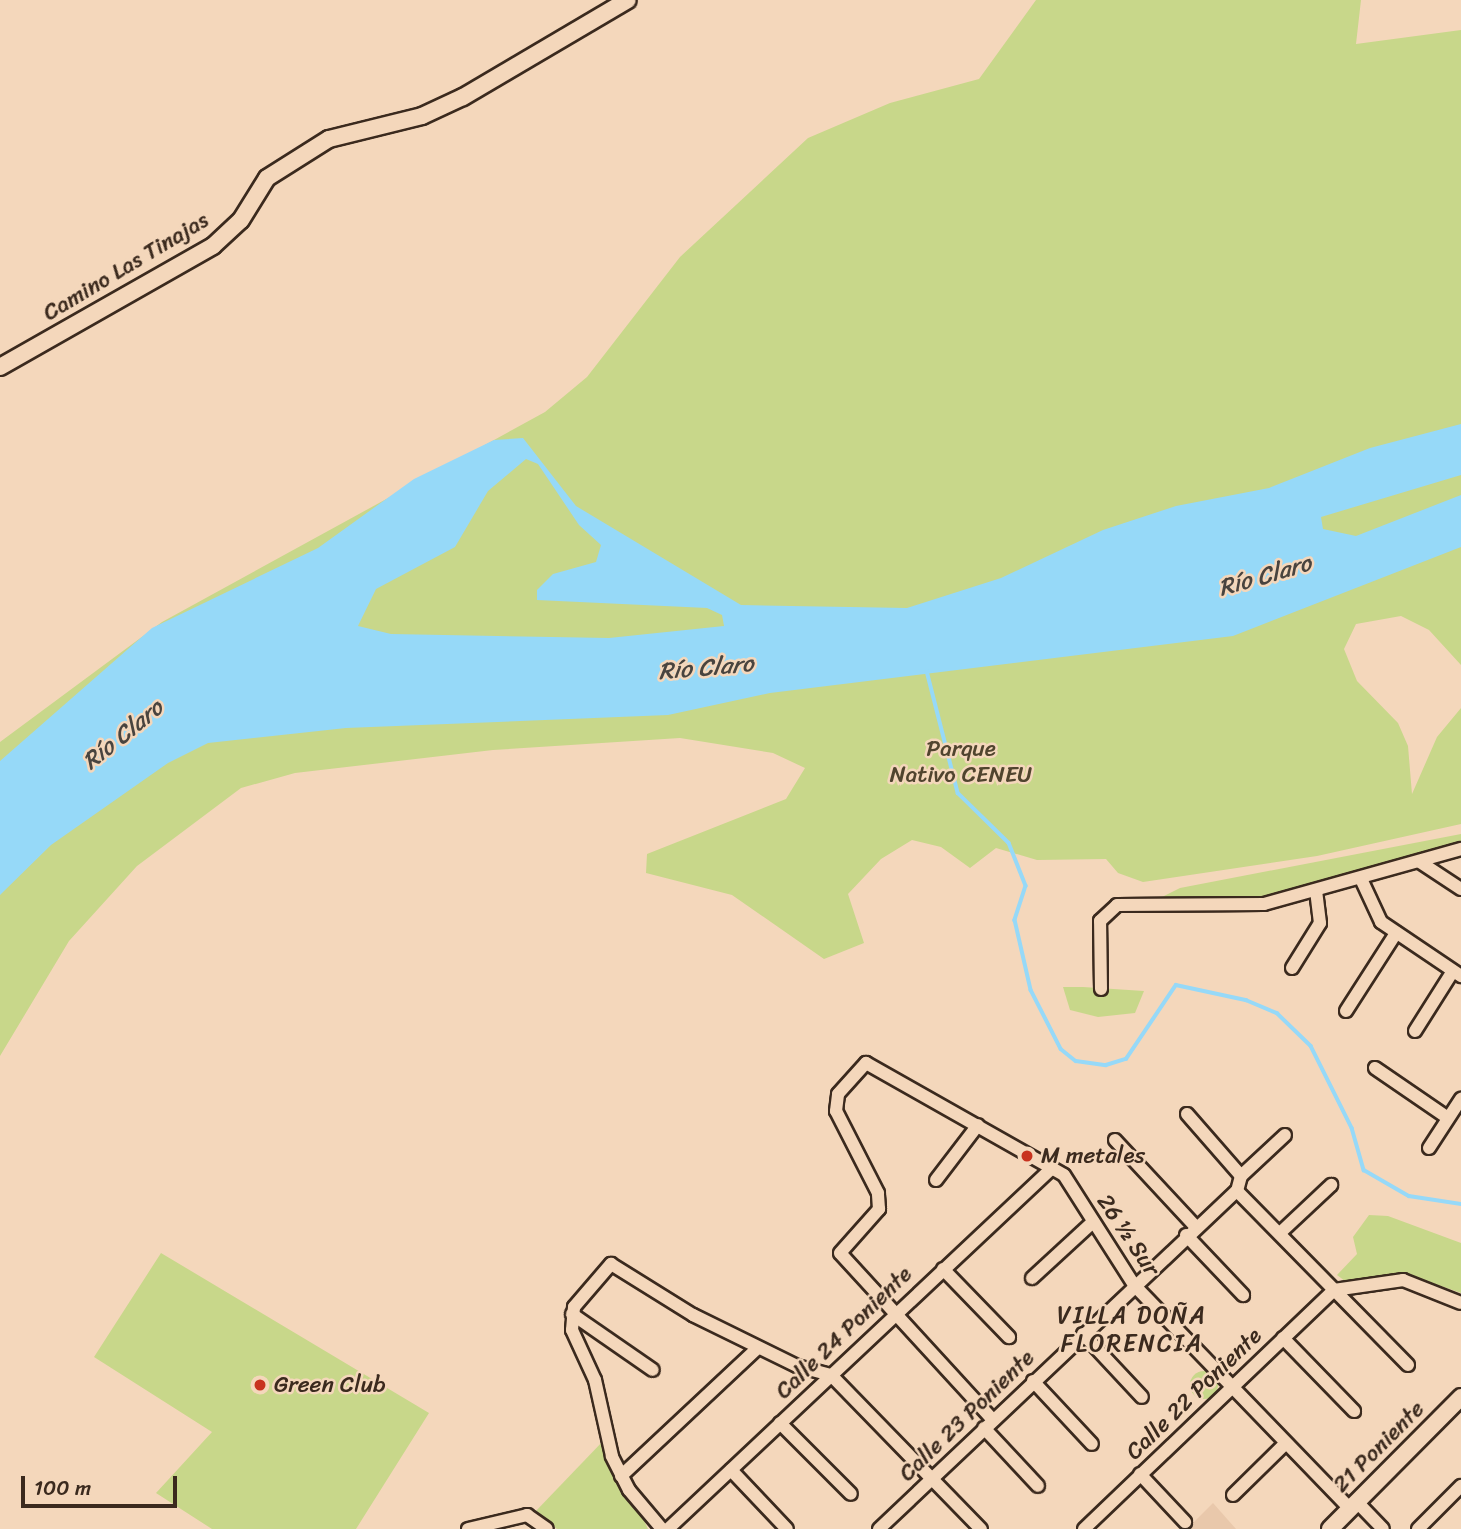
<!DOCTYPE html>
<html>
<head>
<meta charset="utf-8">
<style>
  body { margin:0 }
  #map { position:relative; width:1461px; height:1529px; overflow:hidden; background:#f4d7bb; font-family:Sriracha,sans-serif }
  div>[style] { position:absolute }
  .built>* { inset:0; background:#e9c8ab }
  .green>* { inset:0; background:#c8d78a }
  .round { border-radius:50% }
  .water>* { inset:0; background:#96d9f8 }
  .stream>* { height:3.5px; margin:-1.75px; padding:0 1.75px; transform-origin:1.75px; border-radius:1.75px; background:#96d9f8 }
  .roads { filter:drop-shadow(2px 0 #3b2a1e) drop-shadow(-2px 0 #3b2a1e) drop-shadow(0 2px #3b2a1e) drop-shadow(0 -2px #3b2a1e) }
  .street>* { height:12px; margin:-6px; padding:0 6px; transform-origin:6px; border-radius:6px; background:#f4d7bb }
  .secondary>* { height:16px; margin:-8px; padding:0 8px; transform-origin:8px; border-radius:8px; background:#f4d7bb }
  .dots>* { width:19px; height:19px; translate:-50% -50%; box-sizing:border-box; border:4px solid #f4d7bb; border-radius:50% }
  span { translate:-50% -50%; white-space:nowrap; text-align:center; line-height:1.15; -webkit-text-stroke:5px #f4d7bb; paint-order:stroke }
  .street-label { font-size:23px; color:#3b2a1e }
  .park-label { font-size:23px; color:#50442e }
  .poi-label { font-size:23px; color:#3b2a1e }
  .left { translate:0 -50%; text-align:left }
  .water-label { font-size:24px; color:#49443f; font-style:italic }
  .neighbourhood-label { font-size:24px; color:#3b2a1e; letter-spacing:2px }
  .scale { position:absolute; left:21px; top:1476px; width:156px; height:32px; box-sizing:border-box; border:4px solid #3b2a1e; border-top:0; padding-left:9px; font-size:21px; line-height:24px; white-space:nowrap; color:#3b2a1e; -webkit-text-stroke:5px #f4d7bb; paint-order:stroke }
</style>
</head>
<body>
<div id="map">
  <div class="built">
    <div style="clip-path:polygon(1213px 1503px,1236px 1529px,1187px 1529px)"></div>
  </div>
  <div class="green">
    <div style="clip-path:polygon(1036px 0,1361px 0,1356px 44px,1461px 30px,1461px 665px,1429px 630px,1401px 616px,1356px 624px,1344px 649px,1357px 681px,1398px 723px,1408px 746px,1412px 794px,1437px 737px,1461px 708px,1461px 824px,1317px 856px,1143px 882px,1118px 873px,1106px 859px,1037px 860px,996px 848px,970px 868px,941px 847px,912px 840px,881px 859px,848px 894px,864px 943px,824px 959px,732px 895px,646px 873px,647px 854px,786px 799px,805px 768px,773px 753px,680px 738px,493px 750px,295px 773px,241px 788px,137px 866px,69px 941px,0 1056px,0 742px,162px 622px,545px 412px,587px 377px,680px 257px,808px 138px,890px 103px,979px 79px)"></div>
    <div style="clip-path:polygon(1461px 834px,1461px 845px,1353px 881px,1244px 902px,1160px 898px,1180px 888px)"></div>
    <div style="clip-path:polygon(1063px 987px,1083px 987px,1144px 991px,1135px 1013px,1098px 1017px,1070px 1010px)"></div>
    <div style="clip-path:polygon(1369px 1215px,1388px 1216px,1461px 1243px,1461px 1293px,1404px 1273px,1345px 1281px,1337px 1275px,1357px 1254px,1353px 1237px)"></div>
    <div style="clip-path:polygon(161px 1253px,429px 1413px,356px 1529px,212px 1529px,156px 1493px,212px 1432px,94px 1357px)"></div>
    <div class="round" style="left:1190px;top:1371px;width:28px;height:28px"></div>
    <div style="clip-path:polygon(605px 1439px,648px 1529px,557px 1529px,534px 1513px)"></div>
  </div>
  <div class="water">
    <div style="clip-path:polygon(evenodd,1461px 424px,1461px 475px,1321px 517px,1323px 529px,1356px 536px,1461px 495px,1461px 547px,1233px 636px,770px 693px,668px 715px,346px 728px,208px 743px,168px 763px,51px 845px,0 895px,0 761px,152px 628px,318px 548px,414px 479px,494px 440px,523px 438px,576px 506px,741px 605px,907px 608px,1001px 578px,1103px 530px,1176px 506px,1269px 488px,1370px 448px,1461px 424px,526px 459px,538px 464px,579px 525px,601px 545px,596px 562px,553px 574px,537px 590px,537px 600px,707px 608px,722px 615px,724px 626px,609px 638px,391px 634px,358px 626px,376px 589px,455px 547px,488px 491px,526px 459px)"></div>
  </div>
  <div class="stream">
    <div style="left:927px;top:671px;width:126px;rotate:75.7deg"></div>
    <div style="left:958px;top:793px;width:71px;rotate:44.4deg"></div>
    <div style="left:1009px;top:843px;width:46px;rotate:68.4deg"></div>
    <div style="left:1026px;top:886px;width:36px;rotate:108deg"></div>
    <div style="left:1015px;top:920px;width:72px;rotate:77.1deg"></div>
    <div style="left:1031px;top:990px;width:66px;rotate:63deg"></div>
    <div style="left:1061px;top:1049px;width:19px;rotate:39deg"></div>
    <div style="left:1076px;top:1061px;width:30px;rotate:8deg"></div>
    <div style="left:1106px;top:1065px;width:21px;rotate:-17deg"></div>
    <div style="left:1126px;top:1059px;width:89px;rotate:-56deg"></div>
    <div style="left:1176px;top:985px;width:72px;rotate:12.1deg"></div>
    <div style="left:1246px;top:1000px;width:34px;rotate:23deg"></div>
    <div style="left:1277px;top:1013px;width:47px;rotate:44.1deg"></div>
    <div style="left:1311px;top:1046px;width:92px;rotate:63.4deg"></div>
    <div style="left:1352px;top:1128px;width:44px;rotate:74.1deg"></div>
    <div style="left:1364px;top:1170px;width:52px;rotate:30deg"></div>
    <div style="left:1409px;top:1196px;width:53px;rotate:8.7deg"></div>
  </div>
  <div class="roads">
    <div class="street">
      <div style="left:1420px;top:862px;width:49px;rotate:33.4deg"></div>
      <div style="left:1362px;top:881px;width:45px;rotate:65.1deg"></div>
      <div style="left:1381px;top:922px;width:97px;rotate:34deg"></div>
      <div style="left:1292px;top:968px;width:53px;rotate:-58.1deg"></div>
      <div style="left:1320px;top:923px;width:31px;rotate:-97deg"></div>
      <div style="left:1101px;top:989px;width:68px;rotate:-90.8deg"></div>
      <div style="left:1100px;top:921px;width:23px;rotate:-43deg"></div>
      <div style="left:1117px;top:905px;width:147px;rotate:-0.4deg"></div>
      <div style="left:1264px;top:904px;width:205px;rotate:-15.6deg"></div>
      <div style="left:1346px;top:1011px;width:93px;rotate:-57.3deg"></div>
      <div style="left:1415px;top:1031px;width:71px;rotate:-57.7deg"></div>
      <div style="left:1375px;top:1068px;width:88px;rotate:34.4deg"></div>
      <div style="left:1187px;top:1114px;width:82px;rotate:48.9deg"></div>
      <div style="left:1241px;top:1176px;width:16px;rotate:105deg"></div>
      <div style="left:1115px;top:1140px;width:117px;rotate:47.1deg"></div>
      <div style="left:1429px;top:1148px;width:59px;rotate:-56.9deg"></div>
      <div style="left:1241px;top:1176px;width:60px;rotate:-43deg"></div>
      <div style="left:936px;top:1180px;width:69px;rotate:-52.6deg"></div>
      <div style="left:1237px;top:1191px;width:244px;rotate:45.5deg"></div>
      <div style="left:1281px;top:1232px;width:69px;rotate:-43.2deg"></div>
      <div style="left:1186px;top:1235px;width:83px;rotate:46.5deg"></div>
      <div style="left:943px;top:1269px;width:95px;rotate:45.9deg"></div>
      <div style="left:1032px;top:1278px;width:83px;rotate:-42.6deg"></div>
      <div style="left:1334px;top:1290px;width:70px;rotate:-8.2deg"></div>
      <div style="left:1403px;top:1280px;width:62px;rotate:21.6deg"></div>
      <div style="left:572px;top:1314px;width:98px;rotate:34.7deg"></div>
      <div style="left:1083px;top:1334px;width:86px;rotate:46.9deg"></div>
      <div style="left:1283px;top:1338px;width:102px;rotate:45.8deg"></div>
      <div style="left:1033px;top:1381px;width:86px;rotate:46.9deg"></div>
      <div style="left:993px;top:1420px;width:226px;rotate:-132.5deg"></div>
      <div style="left:840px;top:1253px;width:59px;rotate:-48.4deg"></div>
      <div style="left:879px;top:1209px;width:16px;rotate:-94deg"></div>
      <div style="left:878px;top:1193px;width:92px;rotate:-117.1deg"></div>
      <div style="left:836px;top:1111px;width:17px;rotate:-83deg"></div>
      <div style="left:838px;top:1094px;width:42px;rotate:-47.9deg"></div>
      <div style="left:866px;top:1063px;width:227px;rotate:29.5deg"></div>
      <div style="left:1064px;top:1175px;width:130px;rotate:57.5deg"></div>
      <div style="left:1134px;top:1285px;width:311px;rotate:46deg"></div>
      <div style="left:780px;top:1423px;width:100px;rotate:45deg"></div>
      <div style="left:984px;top:1428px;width:79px;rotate:47deg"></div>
      <div style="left:731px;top:1470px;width:81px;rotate:46.5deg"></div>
      <div style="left:1140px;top:1474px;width:66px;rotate:46.8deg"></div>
      <div style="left:621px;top:1476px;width:187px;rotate:-43.1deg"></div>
      <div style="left:1233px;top:1495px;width:74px;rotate:-44.5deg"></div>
      <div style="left:1357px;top:1502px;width:37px;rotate:46deg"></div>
      <div style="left:468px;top:1529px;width:61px;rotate:-13.3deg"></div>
      <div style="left:527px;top:1515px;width:24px;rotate:35deg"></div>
      <div style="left:662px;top:1529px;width:51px;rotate:-130.2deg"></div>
      <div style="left:629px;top:1490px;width:38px;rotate:-117deg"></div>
      <div style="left:612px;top:1456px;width:78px;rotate:-102.6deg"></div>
      <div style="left:595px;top:1380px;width:55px;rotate:-114.7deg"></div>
      <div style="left:572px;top:1330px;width:23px;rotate:-85deg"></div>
      <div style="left:574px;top:1307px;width:57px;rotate:-49.3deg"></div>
      <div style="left:611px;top:1264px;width:97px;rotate:31.9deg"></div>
      <div style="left:693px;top:1315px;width:116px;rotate:26.1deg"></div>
      <div style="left:797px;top:1366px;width:35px;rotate:15deg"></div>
      <div style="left:831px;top:1375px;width:215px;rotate:45.8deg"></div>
      <div style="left:668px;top:1529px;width:524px;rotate:-43.22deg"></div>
      <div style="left:879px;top:1529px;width:492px;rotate:-43.4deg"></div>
      <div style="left:1084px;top:1529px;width:346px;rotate:-43.7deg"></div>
      <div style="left:1418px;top:1529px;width:61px;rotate:-45deg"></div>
    </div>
    <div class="secondary">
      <div style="left:0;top:367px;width:245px;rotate:-29.6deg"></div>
      <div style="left:213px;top:246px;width:38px;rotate:-43deg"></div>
      <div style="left:241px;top:220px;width:49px;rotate:-58.2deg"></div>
      <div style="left:267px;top:178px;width:73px;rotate:-32.2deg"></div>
      <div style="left:329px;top:139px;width:96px;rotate:-13.9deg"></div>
      <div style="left:422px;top:116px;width:45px;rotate:-24.9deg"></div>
      <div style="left:463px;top:97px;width:191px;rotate:-30.5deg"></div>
      <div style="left:1330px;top:1529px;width:186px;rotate:-45.2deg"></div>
    </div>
  </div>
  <div class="dots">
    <div style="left:1027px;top:1156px;background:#c8321e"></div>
    <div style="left:260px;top:1385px;background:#c8321e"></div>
  </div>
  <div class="street-label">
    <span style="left:126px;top:267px;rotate:-31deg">Camino Las Tinajas</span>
    <span style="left:1128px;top:1235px;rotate:56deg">26 ½ Sur</span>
    <span style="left:844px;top:1333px;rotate:-44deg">Calle 24 Poniente</span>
    <span style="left:1194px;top:1394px;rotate:-44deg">Calle 22 Poniente</span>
    <span style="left:967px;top:1416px;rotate:-44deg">Calle 23 Poniente</span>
    <span style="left:1379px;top:1447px;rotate:-45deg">21 Poniente</span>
  </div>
  <div class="park-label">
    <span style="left:961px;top:762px">Parque<br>Nativo CENEU</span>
  </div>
  <div class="poi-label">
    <span class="left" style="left:1041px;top:1156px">M metales</span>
    <span class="left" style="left:274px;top:1385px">Green Club</span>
  </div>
  <div class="water-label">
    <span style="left:1265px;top:576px;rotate:-16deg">Río Claro</span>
    <span style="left:706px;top:668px;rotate:-5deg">Río Claro</span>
    <span style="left:123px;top:735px;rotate:-39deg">Río Claro</span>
  </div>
  <div class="neighbourhood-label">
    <span style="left:1132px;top:1330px">VILLA DOÑA<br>FLORENCIA</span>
  </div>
  <div class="scale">100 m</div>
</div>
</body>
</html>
